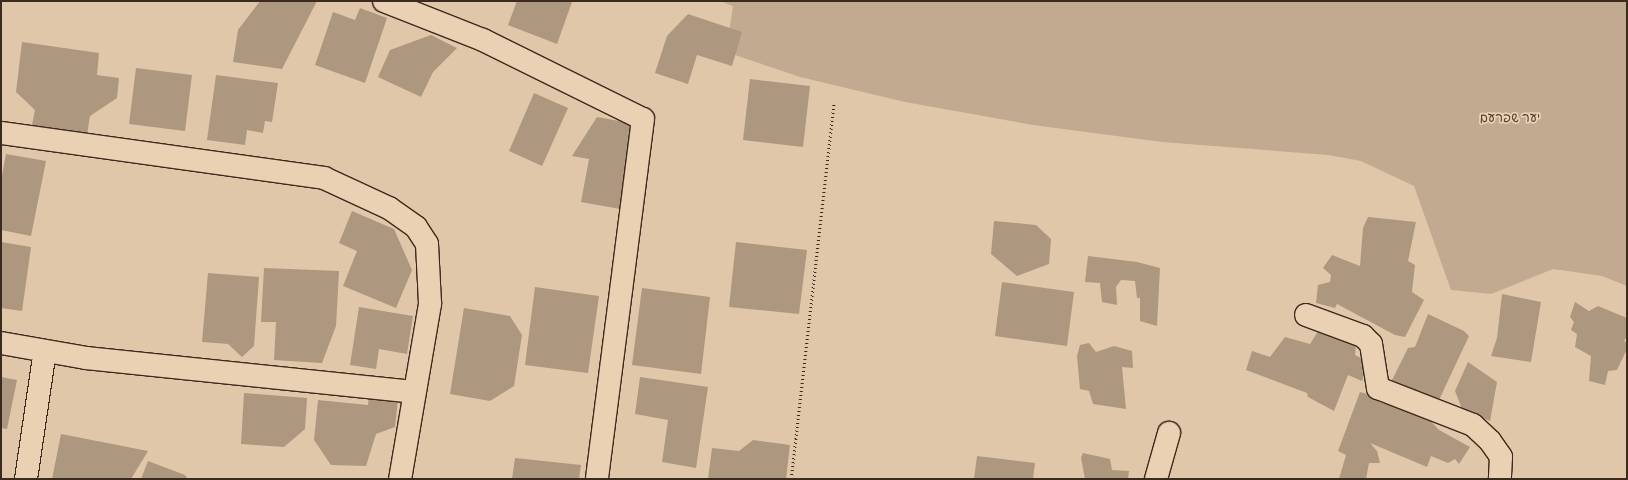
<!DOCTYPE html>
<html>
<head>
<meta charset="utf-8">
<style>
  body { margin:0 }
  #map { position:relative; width:1628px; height:480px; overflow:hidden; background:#e0c7aa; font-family:Sriracha,"Playpen Sans Hebrew",sans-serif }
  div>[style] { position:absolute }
  .green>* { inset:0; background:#c2aa90 }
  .building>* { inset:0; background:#ad977f }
  .path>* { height:2.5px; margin-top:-1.25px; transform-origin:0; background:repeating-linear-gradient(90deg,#3b2a1e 0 1px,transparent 0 4px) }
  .roads { filter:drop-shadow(1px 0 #3b2a1e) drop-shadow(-1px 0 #3b2a1e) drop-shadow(0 1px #3b2a1e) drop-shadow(0 -1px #3b2a1e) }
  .street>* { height:22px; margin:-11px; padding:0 11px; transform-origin:11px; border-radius:11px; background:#ebd1b3 }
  span { translate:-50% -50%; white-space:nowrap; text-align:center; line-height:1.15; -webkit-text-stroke:3.5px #ebd1b3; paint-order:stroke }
  .park-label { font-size:13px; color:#4f3d2f }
  .frame { position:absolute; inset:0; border:2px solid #3b2a1e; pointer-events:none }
</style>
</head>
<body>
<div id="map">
  <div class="green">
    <div style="clip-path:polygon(720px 1px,1627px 1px,1627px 286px,1602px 276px,1553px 269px,1491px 294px,1451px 290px,1414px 186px,1361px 161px,1328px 155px,1162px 142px,1033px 125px,905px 102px,800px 77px,726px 52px,733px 6px)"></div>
  </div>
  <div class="building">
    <div style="clip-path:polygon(260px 1px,317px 1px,282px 69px,233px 62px,238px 30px)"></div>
    <div style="clip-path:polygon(517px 1px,572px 2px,557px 44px,508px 25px)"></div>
    <div style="clip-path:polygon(360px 8px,387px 18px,365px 83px,315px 65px,333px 12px,355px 20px)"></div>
    <div style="clip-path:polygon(688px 14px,742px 32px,732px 66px,697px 55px,688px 84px,655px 73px,667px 36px)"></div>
    <div style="clip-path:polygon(431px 35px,457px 48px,433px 72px,421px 97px,378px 77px,390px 50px)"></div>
    <div style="clip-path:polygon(22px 42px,99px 53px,97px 75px,119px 78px,117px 98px,90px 116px,87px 135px,32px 125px,35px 110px,16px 92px)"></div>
    <div style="clip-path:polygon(136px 68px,192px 75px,185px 131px,129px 124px)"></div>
    <div style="clip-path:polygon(216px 75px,278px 83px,272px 122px,265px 121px,263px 133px,247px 130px,245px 145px,207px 140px)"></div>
    <div style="clip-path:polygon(750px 79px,810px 86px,803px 147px,743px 140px)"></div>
    <div style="clip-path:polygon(534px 93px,568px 108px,542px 166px,509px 151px)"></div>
    <div style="clip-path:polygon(597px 117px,636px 124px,620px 209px,581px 202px,589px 159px,572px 156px)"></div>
    <div style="clip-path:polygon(6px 154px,46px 161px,31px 236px,1px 230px,1px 181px)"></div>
    <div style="clip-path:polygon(352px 211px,394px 229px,412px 270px,396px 308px,343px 286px,357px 251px,339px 243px)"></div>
    <div style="clip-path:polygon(1368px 217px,1416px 222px,1408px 261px,1415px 265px,1412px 292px,1424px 300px,1405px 337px,1395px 335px,1337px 304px,1335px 308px,1316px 303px,1318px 285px,1330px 282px,1331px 275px,1323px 268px,1332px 255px,1360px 266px,1363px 228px)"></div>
    <div style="clip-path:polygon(994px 221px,1036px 225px,1051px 239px,1049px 264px,1017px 276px,991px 254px)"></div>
    <div style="clip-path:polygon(1px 242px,31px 247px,22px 311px,1px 308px)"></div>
    <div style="clip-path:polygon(736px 242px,807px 250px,799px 314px,729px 307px)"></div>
    <div style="clip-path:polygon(1088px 256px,1137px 262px,1160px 268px,1157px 326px,1140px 321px,1140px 298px,1137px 298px,1135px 281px,1121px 280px,1116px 287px,1117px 305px,1102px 302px,1100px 283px,1085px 282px)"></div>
    <div style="clip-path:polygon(264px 268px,339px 271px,336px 326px,322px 363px,274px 360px,276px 322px,261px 322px)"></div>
    <div style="clip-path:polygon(208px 273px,259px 277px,254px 346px,242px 357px,228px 344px,202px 342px)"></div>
    <div style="clip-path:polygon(1002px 282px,1074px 292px,1067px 346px,995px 336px)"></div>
    <div style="clip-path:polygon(535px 287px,599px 296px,588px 373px,525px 365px)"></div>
    <div style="clip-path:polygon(642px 288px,710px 297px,701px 374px,632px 365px)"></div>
    <div style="clip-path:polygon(1502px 294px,1541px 302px,1531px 362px,1491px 356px,1497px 338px)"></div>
    <div style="clip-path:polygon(1575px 302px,1589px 311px,1598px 306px,1627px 318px,1627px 336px,1624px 341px,1627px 343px,1627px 349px,1617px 370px,1608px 371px,1605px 385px,1589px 381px,1591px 356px,1575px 347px,1577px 334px,1571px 330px,1574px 322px,1570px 317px)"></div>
    <div style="clip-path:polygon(359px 307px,413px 316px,407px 354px,379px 349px,376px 369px,350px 365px)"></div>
    <div style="clip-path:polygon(464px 308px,510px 316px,522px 335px,514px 386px,490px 401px,450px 394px)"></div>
    <div style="clip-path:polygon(1428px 314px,1464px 331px,1469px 336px,1439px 400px,1391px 382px,1408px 348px,1415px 347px)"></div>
    <div style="clip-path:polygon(1320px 328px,1356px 344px,1355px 355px,1368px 362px,1362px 381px,1348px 375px,1334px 411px,1308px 397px,1307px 393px,1246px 370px,1252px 351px,1270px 357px,1285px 337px,1310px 344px)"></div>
    <div style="clip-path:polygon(1089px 343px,1096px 352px,1114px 346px,1132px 351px,1133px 368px,1122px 367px,1126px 409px,1093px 404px,1089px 391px,1080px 389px,1077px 356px,1080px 345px)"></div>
    <div style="clip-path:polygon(1468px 362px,1497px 382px,1490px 421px,1462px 409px,1455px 391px)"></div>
    <div style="clip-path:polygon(1px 377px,17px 380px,7px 429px,1px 428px)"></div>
    <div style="clip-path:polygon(640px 377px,708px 387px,696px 468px,662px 462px,668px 420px,635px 414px)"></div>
    <div style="clip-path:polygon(1360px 392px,1376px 396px,1379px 402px,1425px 415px,1439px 430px,1470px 447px,1459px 464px,1455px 459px,1448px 463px,1431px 456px,1427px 467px,1370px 443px,1377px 451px,1380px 463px,1369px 463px,1366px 479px,1339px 479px,1346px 455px,1338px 451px)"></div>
    <div style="clip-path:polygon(244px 393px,307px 398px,305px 429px,284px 447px,241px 444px)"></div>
    <div style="clip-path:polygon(369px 395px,398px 399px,395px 427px,376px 434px,366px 466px,331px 465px,314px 440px,318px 400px,368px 405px)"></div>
    <div style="clip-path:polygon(61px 434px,148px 451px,131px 479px,52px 479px)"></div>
    <div style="clip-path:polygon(753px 440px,790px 445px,786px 479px,708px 479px,712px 448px,739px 451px)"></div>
    <div style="clip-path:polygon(1083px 453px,1110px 459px,1112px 470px,1129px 471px,1128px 479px,1085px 479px,1081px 458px)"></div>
    <div style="clip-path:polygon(977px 456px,1035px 463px,1033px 479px,974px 479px)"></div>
    <div style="clip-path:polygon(515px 458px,581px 465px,579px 479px,512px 479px)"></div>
    <div style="clip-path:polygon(148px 461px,185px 475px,188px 479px,141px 479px)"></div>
  </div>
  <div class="path">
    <div style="left:791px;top:479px;width:379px;rotate:-83.5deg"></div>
  </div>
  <div class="roads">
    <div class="street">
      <div style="left:384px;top:1px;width:106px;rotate:21.5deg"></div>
      <div style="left:483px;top:40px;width:178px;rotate:26.3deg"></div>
      <div style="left:643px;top:119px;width:363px;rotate:97.3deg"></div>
      <div style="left:1px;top:133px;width:326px;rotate:7.9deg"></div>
      <div style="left:324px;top:178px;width:72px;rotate:24.8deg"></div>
      <div style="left:389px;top:208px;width:33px;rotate:35deg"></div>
      <div style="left:416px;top:227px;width:20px;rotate:57deg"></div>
      <div style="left:427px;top:244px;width:60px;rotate:87.1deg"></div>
      <div style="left:430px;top:304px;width:178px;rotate:99.7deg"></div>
      <div style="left:1306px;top:315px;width:61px;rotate:20.2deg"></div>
      <div style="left:1363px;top:336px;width:11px;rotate:45deg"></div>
      <div style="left:1371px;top:344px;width:45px;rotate:81deg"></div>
      <div style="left:1378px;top:388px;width:102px;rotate:21.3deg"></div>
      <div style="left:1473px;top:425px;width:23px;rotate:43deg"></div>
      <div style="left:1490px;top:441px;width:19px;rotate:55deg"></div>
      <div style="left:1501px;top:457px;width:22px;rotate:93deg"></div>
      <div style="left:1px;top:343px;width:86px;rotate:10deg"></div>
      <div style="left:86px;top:358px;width:329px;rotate:5.9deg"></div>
      <div style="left:26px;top:479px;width:129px;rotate:-81.6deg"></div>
      <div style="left:1156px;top:479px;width:48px;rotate:-74.2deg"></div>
    </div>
  </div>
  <div class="park-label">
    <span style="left:1510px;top:118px">יער שפרעם</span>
  </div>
  <div class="frame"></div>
</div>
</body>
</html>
